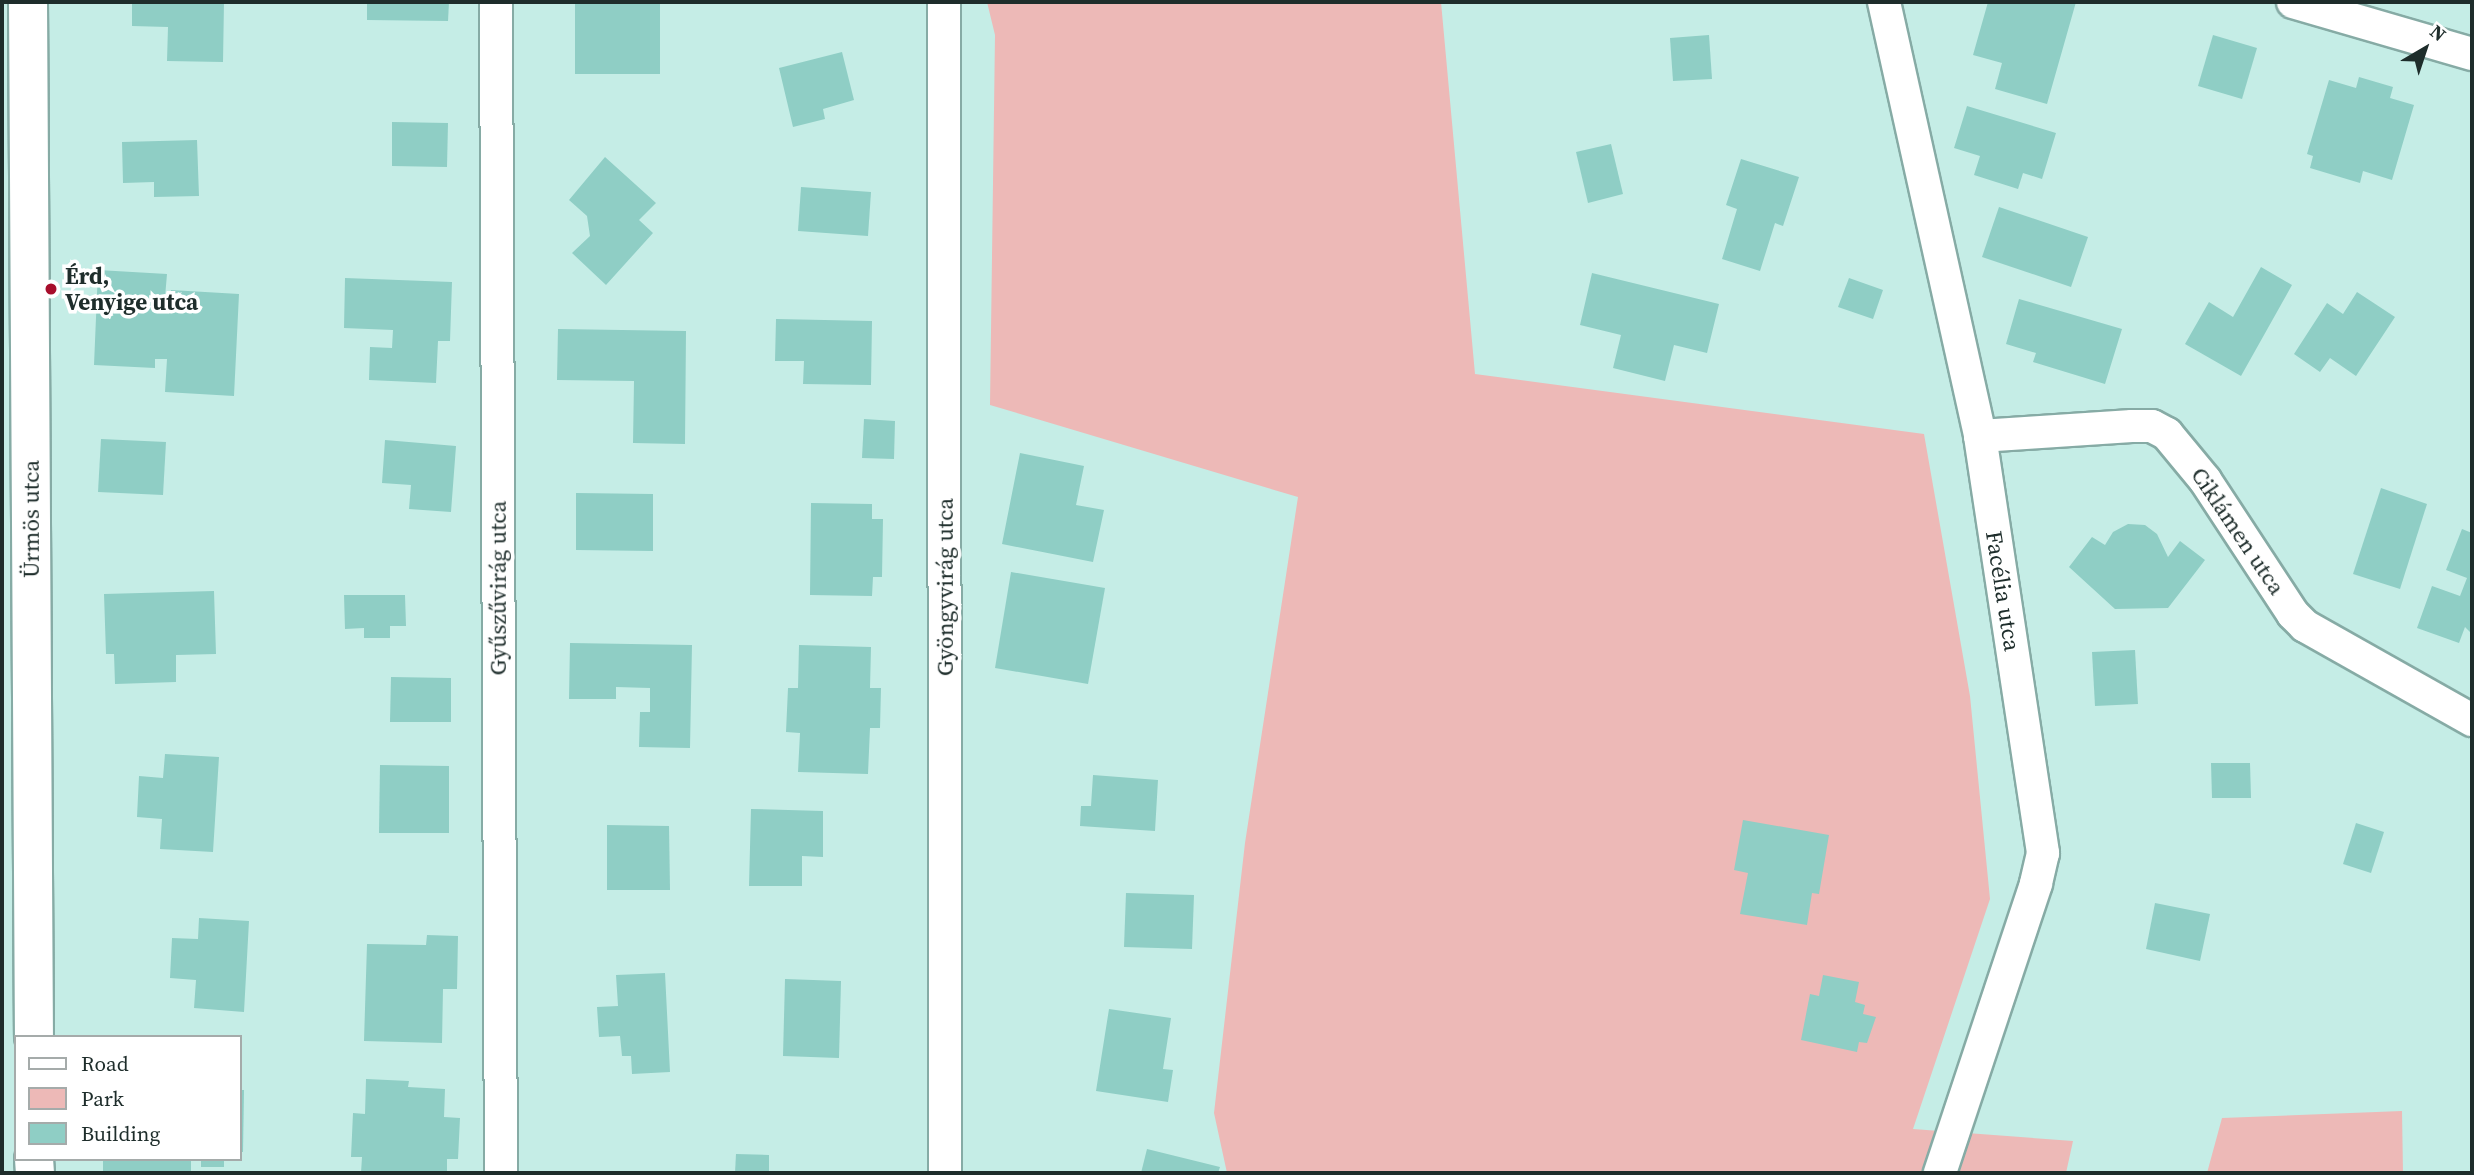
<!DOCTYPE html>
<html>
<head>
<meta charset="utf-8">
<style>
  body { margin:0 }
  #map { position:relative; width:2474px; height:1175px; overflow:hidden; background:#c5ede6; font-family:"Source Serif 4",serif }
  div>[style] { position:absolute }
  .green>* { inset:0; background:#edb9b7 }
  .building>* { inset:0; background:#8fcec5 }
  .roads { filter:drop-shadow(2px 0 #86aba5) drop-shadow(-2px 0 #86aba5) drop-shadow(0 2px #86aba5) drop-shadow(0 -2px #86aba5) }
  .street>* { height:32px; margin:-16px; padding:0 16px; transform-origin:16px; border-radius:16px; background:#fff }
  .secondary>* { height:38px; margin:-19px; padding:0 19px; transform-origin:19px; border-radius:19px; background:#fff }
  .dots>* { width:19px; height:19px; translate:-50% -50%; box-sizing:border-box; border:4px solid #fff; border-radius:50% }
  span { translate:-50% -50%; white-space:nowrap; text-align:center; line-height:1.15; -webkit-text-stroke:7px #fff; paint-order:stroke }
  .poi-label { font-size:23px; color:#1e2d2b; font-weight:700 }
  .left { translate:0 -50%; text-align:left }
  .street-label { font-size:23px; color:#1e2d2b }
  .frame { position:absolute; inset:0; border:4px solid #1e2d2b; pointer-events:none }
  .legend { position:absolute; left:14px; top:1035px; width:228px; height:126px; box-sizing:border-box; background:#fff; border:2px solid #a5abaa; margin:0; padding:9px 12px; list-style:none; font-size:21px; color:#1e2d2b }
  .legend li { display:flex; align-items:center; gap:14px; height:35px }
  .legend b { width:35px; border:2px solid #a5abaa }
  .north { position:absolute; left:2390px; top:14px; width:70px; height:70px; -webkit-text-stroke:5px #fff; paint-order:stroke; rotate:39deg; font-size:19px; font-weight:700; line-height:28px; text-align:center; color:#1e2d2b }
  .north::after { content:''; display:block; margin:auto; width:24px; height:32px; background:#1e2d2b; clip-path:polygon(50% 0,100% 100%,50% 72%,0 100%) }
</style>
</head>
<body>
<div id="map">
  <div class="green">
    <div style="clip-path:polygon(987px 2px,1441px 2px,1475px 374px,1924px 434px,1970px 696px,1990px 899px,1913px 1129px,2073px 1141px,2066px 1173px,1227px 1173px,1214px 1113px,1245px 843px,1298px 497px,990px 405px,995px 35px)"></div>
    <div style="clip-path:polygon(2402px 1111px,2403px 1173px,2207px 1173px,2222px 1118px)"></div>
  </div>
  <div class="building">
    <div style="clip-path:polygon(132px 2px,224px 2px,223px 62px,167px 61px,168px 27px,132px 26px)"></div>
    <div style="clip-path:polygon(367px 2px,449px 2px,448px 21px,367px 20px)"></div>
    <div style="clip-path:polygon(575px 2px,660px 2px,660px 74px,575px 74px)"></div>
    <div style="clip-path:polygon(1988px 2px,2076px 2px,2047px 104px,1995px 89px,2002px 63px,1973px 55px)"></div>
    <div style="clip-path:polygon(1709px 35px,1712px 79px,1673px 81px,1670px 38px)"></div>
    <div style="clip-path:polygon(2213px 35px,2257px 48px,2242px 99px,2198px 86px)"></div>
    <div style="clip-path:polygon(842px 52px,854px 100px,823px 109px,825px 119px,793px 127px,779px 68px)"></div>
    <div style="clip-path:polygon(2359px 77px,2393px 87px,2390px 98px,2414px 105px,2392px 180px,2363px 171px,2360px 183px,2310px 168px,2313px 156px,2307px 154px,2329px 80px,2356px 88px)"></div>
    <div style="clip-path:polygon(1967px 106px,2056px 133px,2042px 179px,2023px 173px,2018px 189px,1974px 175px,1980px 156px,1954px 148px)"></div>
    <div style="clip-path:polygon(392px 122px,448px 123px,447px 167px,392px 166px)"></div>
    <div style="clip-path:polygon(197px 140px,199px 196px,154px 197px,154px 182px,123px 183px,122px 142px)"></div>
    <div style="clip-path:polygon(1611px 144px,1623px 194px,1588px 203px,1576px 152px)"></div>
    <div style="clip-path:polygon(605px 157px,656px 203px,639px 220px,653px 233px,606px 285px,572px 253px,590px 236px,587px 216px,569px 200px)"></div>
    <div style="clip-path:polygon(1741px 159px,1799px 177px,1783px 226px,1775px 223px,1760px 271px,1722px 259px,1737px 209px,1726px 205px)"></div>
    <div style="clip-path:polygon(801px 187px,871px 192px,868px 236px,798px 231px)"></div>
    <div style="clip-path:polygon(1999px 207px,2088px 237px,2071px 287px,1982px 257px)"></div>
    <div style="clip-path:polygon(2261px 267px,2292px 285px,2241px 376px,2185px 344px,2209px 302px,2233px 317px)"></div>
    <div style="clip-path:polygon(98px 270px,167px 274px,164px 309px,170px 310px,171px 290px,239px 294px,234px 396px,165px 392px,167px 359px,155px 359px,155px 368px,94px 365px)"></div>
    <div style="clip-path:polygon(1592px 273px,1719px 304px,1707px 353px,1674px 345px,1665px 381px,1613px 368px,1621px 335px,1580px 325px)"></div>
    <div style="clip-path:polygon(345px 278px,452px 282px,450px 341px,438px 341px,436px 383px,369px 380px,370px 347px,392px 348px,393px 330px,344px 328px)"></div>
    <div style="clip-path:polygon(1849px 278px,1883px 290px,1873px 319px,1838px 307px)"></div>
    <div style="clip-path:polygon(2357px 292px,2395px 317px,2356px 376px,2330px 358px,2320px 372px,2294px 354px,2327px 303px,2343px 314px)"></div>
    <div style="clip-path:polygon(2019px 299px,2122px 329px,2105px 384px,2033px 362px,2036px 353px,2006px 344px)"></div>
    <div style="clip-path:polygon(776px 319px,872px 321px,871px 385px,803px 384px,804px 361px,775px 361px)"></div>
    <div style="clip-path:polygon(558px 329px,686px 331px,685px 444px,633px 443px,634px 381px,557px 380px)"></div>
    <div style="clip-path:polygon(864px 419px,895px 421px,894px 459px,862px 458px)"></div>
    <div style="clip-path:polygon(101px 439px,166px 442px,163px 495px,98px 492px)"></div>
    <div style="clip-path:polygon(385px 440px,456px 446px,451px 512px,409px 509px,411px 485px,382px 483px)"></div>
    <div style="clip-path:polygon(1020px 453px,1084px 466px,1076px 505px,1104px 510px,1093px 562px,1002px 544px)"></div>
    <div style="clip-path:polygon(2381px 488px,2427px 504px,2400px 589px,2353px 574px)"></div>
    <div style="clip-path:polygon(576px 493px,653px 494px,653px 551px,576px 550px)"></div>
    <div style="clip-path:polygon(811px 503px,872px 504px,872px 519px,883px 519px,882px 577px,873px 577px,872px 596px,810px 595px)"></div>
    <div style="clip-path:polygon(2128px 524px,2145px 525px,2157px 534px,2168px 557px,2180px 541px,2205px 560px,2168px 608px,2115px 609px,2069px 567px,2092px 537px,2105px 545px,2113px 532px)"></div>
    <div style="clip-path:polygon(2462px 529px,2472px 533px,2472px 634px,2465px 627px,2459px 643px,2417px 628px,2432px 586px,2460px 596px,2467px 578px,2446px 570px)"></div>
    <div style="clip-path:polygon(1011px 572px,1105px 588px,1088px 684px,995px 668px)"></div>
    <div style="clip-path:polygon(214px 591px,216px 654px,176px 655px,176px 682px,115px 684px,114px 654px,106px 654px,104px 594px)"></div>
    <div style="clip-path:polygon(344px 595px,405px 595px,406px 626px,390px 626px,390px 638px,364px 638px,364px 628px,345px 629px)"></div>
    <div style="clip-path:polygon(570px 643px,692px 645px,690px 748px,639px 747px,640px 712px,650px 712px,650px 688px,616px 687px,616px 699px,569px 699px)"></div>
    <div style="clip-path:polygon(799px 645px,871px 647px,870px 688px,881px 688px,880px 728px,870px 728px,868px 774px,798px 772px,800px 733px,786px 732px,788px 688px,798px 688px)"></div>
    <div style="clip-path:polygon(2135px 650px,2138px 704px,2095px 706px,2092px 652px)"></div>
    <div style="clip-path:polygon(391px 677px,451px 678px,451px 722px,390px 722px)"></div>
    <div style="clip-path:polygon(165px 754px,219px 757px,213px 852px,160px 849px,162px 819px,137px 817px,139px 776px,163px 778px)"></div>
    <div style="clip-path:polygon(2211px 763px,2250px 763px,2251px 798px,2212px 798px)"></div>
    <div style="clip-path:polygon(380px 765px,449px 766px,449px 833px,379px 833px)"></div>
    <div style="clip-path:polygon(1093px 775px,1158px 780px,1155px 831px,1080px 826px,1081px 806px,1091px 806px)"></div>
    <div style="clip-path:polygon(751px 809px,823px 811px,823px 857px,802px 856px,802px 886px,749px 886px)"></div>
    <div style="clip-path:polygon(1743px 820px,1829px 835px,1819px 894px,1812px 893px,1807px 925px,1740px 914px,1748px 873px,1734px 870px)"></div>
    <div style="clip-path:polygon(2356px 823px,2384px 832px,2371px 873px,2343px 864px)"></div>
    <div style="clip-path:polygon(607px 825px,669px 826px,670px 890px,607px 890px)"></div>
    <div style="clip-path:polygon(1126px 893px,1194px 895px,1192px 949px,1124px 947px)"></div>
    <div style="clip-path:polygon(2155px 903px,2210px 914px,2200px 961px,2146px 949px)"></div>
    <div style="clip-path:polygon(199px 918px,249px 921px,244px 1012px,194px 1008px,196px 980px,170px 978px,172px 938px,198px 939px)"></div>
    <div style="clip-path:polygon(427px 935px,458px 936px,457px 989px,443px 989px,442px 1043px,364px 1041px,367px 944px,426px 945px)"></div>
    <div style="clip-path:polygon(665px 973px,670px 1072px,632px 1074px,631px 1056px,622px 1056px,620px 1036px,599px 1037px,597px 1007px,618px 1006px,616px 975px)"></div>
    <div style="clip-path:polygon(1823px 975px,1859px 982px,1855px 1002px,1865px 1005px,1863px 1014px,1876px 1017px,1867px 1043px,1859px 1042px,1857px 1052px,1801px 1040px,1810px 994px,1819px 996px)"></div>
    <div style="clip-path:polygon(785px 979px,841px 981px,839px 1058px,783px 1056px)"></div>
    <div style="clip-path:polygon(1109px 1009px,1171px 1018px,1163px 1069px,1173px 1070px,1168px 1102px,1096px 1091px)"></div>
    <div style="clip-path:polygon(366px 1079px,409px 1081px,408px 1087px,445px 1089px,444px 1117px,460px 1118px,458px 1159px,447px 1159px,447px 1173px,361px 1173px,362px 1157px,351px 1157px,353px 1113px,365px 1114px)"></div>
    <div style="clip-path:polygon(240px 1090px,244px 1090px,243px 1152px,240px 1152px)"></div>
    <div style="clip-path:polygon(1147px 1149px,1220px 1167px,1218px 1173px,1141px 1173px)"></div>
    <div style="clip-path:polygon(736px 1154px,769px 1155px,769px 1173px,735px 1173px)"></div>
    <div style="clip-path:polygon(103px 1159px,191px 1159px,191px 1173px,103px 1173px)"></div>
    <div style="clip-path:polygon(201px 1159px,224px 1159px,224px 1167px,201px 1167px)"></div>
  </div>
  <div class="roads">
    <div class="street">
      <div style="left:496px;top:2px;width:1171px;rotate:89.76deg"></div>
      <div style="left:944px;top:2px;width:1171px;rotate:89.95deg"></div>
      <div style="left:1884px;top:2px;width:444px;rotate:77.5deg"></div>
      <div style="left:1980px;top:436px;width:422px;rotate:81.4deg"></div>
      <div style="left:2043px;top:853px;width:32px;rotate:103deg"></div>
      <div style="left:2036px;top:884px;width:305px;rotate:108.4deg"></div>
      <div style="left:2293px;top:2px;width:186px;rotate:16.2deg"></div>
      <div style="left:1980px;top:436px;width:152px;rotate:-3.8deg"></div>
      <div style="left:2132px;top:426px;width:20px"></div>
      <div style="left:2152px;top:426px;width:17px;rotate:28deg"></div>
      <div style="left:2167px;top:434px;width:60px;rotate:50.4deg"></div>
      <div style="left:2205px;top:480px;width:160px;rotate:56.7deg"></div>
      <div style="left:2293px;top:614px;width:17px;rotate:45deg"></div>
      <div style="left:2305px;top:626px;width:192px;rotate:29.4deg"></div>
    </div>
    <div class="secondary">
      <div style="left:28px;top:2px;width:1035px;rotate:89.67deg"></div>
      <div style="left:34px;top:1159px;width:14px;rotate:86deg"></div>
    </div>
  </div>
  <div class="dots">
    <div style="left:51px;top:289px;background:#a70e2c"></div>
  </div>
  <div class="poi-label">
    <span class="left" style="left:65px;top:289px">Érd,<br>Venyige utca</span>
  </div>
  <div class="street-label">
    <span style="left:31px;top:519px;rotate:-90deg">Ürmös utca</span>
    <span style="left:2238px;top:531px;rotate:56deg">Ciklámen utca</span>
    <span style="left:945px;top:587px;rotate:-90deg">Gyöngyvirág utca</span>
    <span style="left:498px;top:588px;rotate:-90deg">Gyűszűvirág utca</span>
    <span style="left:2003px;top:591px;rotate:81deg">Facélia utca</span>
  </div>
  <div class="frame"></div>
  <ul class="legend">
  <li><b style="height:9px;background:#fff"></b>Road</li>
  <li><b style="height:19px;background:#edb9b7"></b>Park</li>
  <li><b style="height:19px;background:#8fcec5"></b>Building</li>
  </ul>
  <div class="north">N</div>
</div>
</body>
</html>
